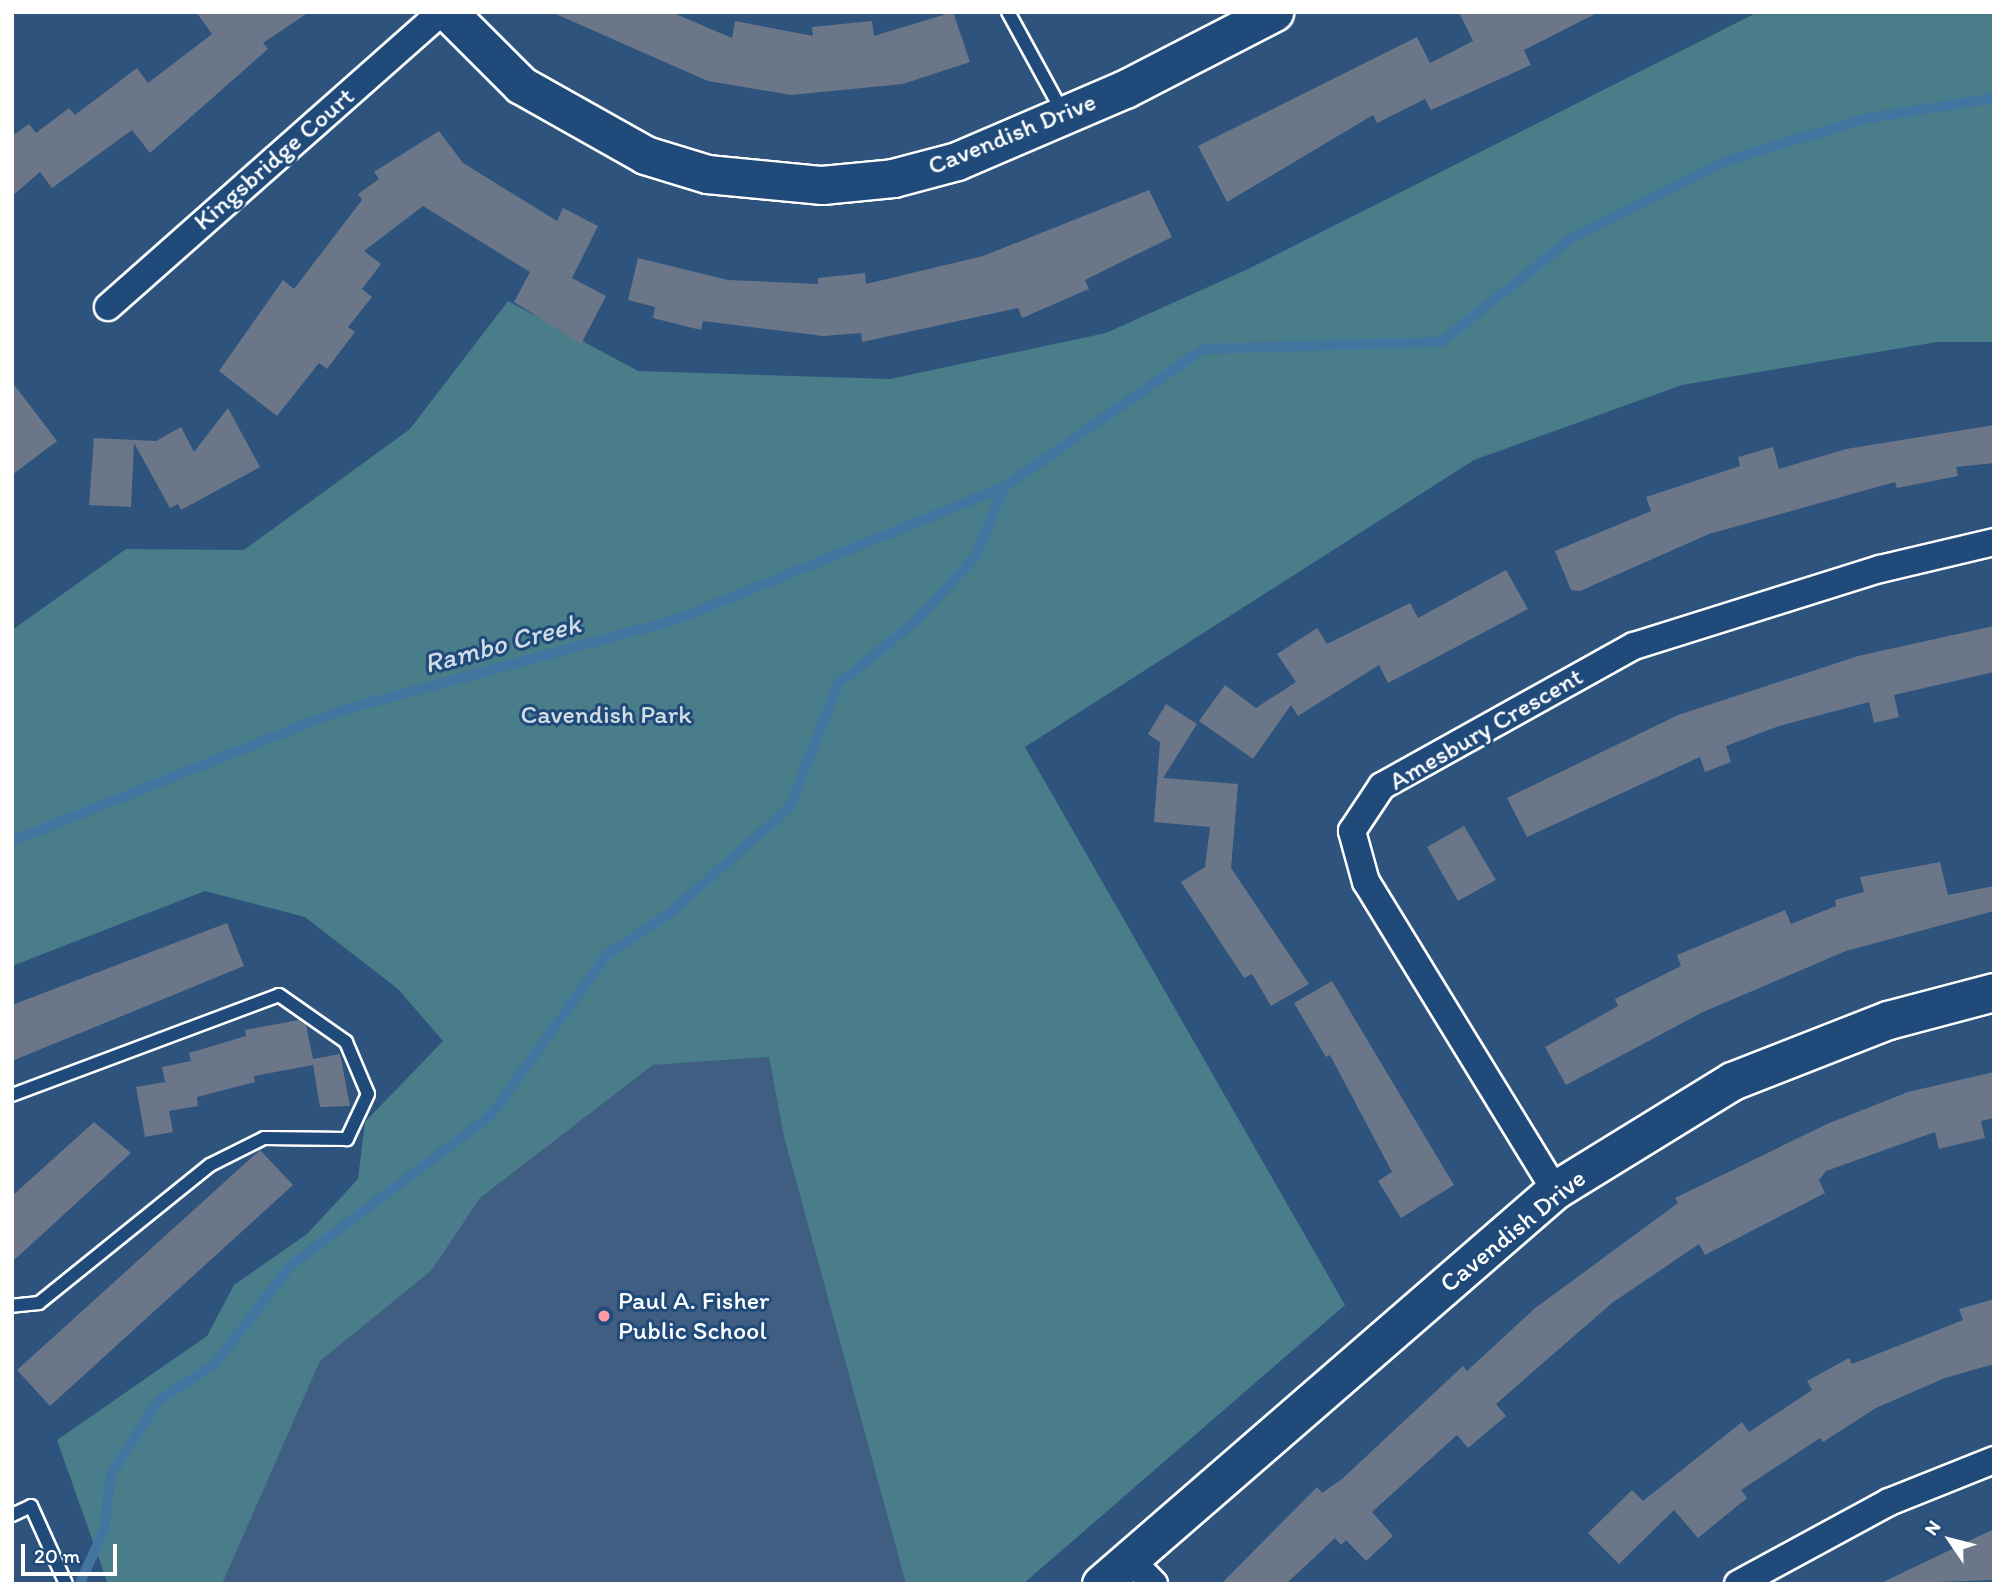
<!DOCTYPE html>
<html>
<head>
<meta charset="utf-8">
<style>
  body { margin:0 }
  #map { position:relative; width:2006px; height:1596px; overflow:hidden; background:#2e537d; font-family:Itim,sans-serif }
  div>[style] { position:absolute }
  .built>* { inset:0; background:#405e81 }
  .green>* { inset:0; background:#497d8a }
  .stream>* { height:10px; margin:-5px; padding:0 5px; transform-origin:5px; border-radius:5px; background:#42759f }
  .building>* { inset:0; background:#6b7789 }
  .roads { filter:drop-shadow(2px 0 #fff) drop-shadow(-2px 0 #fff) drop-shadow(0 2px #fff) drop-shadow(0 -2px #fff) }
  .lane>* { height:12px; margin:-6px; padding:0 6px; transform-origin:6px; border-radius:6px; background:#1f4a7a }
  .street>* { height:26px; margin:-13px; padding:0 13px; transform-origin:13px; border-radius:13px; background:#1f4a7a }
  .secondary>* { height:37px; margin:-18.5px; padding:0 18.5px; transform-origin:18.5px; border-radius:18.5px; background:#1f4a7a }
  .dots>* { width:19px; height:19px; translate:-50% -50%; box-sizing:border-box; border:4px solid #1f4a7a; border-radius:50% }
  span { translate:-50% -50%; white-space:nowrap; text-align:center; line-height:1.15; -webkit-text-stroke:6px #1f4a7a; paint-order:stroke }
  .street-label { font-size:26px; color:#fff }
  .park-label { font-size:26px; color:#d2dee2 }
  .poi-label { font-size:26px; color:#fff }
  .left { translate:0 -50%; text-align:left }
  .water-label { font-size:28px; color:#d0dce7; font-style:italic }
  .frame { position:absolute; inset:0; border:14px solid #fff; pointer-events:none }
  .north { position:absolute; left:1915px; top:1505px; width:70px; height:70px; -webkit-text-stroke:5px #1f4a7a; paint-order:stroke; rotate:305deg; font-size:19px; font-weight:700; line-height:28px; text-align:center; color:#fff }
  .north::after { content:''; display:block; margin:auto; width:24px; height:32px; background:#fff; clip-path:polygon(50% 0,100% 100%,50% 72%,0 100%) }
  .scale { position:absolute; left:21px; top:1544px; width:96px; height:32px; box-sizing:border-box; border:4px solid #fff; border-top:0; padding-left:9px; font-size:21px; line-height:24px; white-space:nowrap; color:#fff; -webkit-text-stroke:5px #1f4a7a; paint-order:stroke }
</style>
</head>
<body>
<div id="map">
  <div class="built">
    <div style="clip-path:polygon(769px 1057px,784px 1137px,906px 1584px,222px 1584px,320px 1361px,431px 1271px,480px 1198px,653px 1065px)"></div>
  </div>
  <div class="green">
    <div style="clip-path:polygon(1758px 12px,1994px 12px,1994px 342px,1937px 342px,1682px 385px,1474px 460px,1025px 747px,1345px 1305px,1023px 1584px,906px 1584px,784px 1137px,769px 1057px,653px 1065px,480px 1198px,431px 1271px,320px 1361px,222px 1584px,108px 1584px,57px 1440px,207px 1336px,234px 1285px,307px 1234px,358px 1179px,365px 1122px,443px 1041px,398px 989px,305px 917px,205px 891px,12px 966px,12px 630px,126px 549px,244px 550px,410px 429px,508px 301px,638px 371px,890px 379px,1106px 333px,1248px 269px)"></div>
  </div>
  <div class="stream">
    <div style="left:12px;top:841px;width:349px;rotate:-21.7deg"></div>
    <div style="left:336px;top:712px;width:351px;rotate:-15.2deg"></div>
    <div style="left:675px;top:620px;width:355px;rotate:-22deg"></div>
    <div style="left:1004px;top:487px;width:242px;rotate:-34.7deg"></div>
    <div style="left:1203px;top:349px;width:238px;rotate:-1.7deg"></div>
    <div style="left:1441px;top:342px;width:169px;rotate:-38.5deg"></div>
    <div style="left:1573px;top:237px;width:170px;rotate:-26.6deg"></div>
    <div style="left:1725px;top:161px;width:145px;rotate:-16.8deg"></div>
    <div style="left:1864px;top:119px;width:132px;rotate:-9.2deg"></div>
    <div style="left:81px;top:1581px;width:56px;rotate:-65.7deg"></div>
    <div style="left:104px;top:1530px;width:56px;rotate:-82.9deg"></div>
    <div style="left:111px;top:1474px;width:88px;rotate:-57deg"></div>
    <div style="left:159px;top:1400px;width:67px;rotate:-32.7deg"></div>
    <div style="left:215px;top:1364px;width:125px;rotate:-52.5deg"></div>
    <div style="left:291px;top:1265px;width:250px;rotate:-36.9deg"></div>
    <div style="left:491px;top:1115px;width:198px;rotate:-54.1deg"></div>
    <div style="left:607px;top:955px;width:76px;rotate:-33.7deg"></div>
    <div style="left:670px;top:913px;width:160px;rotate:-41.5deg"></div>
    <div style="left:790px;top:807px;width:132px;rotate:-68.7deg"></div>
    <div style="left:838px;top:684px;width:99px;rotate:-38.8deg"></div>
    <div style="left:915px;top:622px;width:90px;rotate:-47.3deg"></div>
    <div style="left:976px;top:556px;width:74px;rotate:-67.9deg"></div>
  </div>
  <div class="building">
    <div style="clip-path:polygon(196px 12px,309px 12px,263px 43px,268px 49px,150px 153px,132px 130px,52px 188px,40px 172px,12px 196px,12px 136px,29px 124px,36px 133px,69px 108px,75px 115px,137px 68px,148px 83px,212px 34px)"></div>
    <div style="clip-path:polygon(551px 12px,671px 12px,732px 38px,735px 21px,813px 36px,812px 27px,872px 21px,874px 36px,953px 12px,970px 62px,903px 84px,791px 95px,708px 81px)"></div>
    <div style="clip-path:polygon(1459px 12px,1599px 12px,1524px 50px,1531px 65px,1431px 110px,1425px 99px,1377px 123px,1373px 115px,1227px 202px,1198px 146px,1417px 37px,1430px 63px,1473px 41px)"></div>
    <div style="clip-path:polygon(439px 131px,463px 163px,557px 221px,563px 208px,598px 226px,572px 278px,606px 296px,581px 344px,514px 302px,530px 272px,423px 206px,364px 251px,381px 264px,362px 289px,372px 297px,348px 327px,355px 332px,327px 369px,319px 363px,277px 416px,219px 371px,283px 280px,294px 289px,362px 200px,358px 194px,379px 179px,374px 172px)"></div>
    <div style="clip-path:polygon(1149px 190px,1172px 237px,1085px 280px,1089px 289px,1022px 318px,1018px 308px,862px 342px,861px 333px,823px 336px,703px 321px,701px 330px,653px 318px,655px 307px,628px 300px,638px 258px,728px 280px,818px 284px,818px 278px,865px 273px,866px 284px,983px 256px)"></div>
    <div style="clip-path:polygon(12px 382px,57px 441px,12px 475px)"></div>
    <div style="clip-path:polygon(228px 408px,260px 467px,181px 510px,178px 504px,170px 508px,134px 443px,131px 507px,89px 505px,94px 438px,156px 441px,181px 427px,194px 452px)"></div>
    <div style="clip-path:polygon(1994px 425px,1994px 463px,1956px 467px,1958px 476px,1897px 488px,1895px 482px,1709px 534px,1580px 591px,1571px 590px,1555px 551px,1651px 511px,1646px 497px,1740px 466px,1738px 457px,1773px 447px,1779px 469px,1846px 449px)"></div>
    <div style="clip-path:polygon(1506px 570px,1528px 609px,1388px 683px,1379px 665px,1298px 716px,1291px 705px,1253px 759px,1199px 721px,1225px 685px,1256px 708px,1296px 682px,1277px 654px,1317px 628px,1327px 644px,1410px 603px,1418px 618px)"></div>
    <div style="clip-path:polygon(1994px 626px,1994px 672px,1894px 695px,1899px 717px,1874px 723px,1869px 702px,1779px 726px,1726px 746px,1731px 762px,1705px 772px,1700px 757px,1527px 837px,1507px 798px,1678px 715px,1858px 656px)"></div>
    <div style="clip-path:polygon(1166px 704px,1197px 724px,1163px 778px,1238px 784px,1231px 868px,1309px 984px,1271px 1006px,1252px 974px,1244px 978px,1181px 882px,1205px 867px,1210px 827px,1154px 822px,1160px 742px,1148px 734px)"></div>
    <div style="clip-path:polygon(1464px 826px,1496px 880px,1458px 901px,1427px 847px)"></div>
    <div style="clip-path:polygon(1940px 862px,1948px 895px,1994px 886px,1994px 911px,1846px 951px,1703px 1012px,1566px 1085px,1545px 1047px,1618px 1006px,1615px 999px,1681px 966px,1677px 955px,1785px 910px,1791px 924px,1836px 906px,1835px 900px,1864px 892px,1860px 877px)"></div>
    <div style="clip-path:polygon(227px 923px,244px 966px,12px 1061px,12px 1005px)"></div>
    <div style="clip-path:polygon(1332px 981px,1454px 1185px,1401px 1218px,1378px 1181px,1392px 1172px,1330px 1055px,1326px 1057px,1294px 1003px)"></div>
    <div style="clip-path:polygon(299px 1020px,306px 1025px,313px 1059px,340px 1054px,350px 1106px,320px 1107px,313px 1065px,254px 1076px,255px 1082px,197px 1097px,198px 1106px,169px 1111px,173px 1132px,145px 1137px,136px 1087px,165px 1082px,162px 1067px,191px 1061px,189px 1053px,246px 1036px,245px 1030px)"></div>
    <div style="clip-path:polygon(1994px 1072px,1994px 1118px,1981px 1121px,1985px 1138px,1939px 1149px,1935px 1132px,1826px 1171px,1819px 1180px,1825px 1193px,1705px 1255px,1699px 1244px,1612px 1303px,1496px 1404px,1506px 1416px,1468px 1448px,1457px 1435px,1372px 1512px,1393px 1536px,1366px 1561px,1346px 1540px,1341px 1545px,1335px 1538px,1286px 1584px,1221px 1584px,1317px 1487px,1322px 1493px,1342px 1479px,1463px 1366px,1467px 1371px,1534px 1309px,1678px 1203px,1675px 1198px,1827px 1124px,1908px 1092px)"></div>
    <div style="clip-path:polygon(94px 1122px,131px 1153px,12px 1262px,12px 1196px)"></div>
    <div style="clip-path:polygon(260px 1150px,293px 1185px,50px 1406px,17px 1370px)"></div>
    <div style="clip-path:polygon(1994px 1299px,1994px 1364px,1945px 1378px,1876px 1408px,1823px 1442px,1820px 1438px,1741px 1490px,1747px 1498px,1698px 1538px,1674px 1510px,1619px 1564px,1588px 1533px,1632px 1490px,1643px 1501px,1742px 1422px,1749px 1432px,1812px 1390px,1807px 1381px,1849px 1358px,1852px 1364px,1963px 1320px,1959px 1309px)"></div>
    <div style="clip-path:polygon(1994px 1529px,1994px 1580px,1879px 1584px)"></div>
  </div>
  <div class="roads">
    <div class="lane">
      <div style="left:1008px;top:12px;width:115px;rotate:61.4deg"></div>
      <div style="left:12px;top:1095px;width:285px;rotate:-20.5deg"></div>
      <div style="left:279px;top:995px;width:82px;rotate:35deg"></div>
      <div style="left:346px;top:1042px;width:56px;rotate:67.1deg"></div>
      <div style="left:368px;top:1094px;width:50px;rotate:115deg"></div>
      <div style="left:347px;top:1139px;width:83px;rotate:-179.3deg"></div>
      <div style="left:264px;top:1138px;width:60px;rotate:153.4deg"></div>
      <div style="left:210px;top:1165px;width:220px;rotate:141.1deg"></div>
      <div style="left:39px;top:1303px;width:27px;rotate:174deg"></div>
      <div style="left:12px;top:1515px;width:21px;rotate:-25deg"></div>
      <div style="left:31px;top:1506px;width:85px;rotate:65.8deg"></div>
    </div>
    <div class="street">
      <div style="left:108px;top:307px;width:445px;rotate:-41.5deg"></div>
      <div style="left:1555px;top:1190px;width:361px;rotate:-121.5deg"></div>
      <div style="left:1366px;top:882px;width:53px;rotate:-105.4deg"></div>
      <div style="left:1352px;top:831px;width:54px;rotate:-56.3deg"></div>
      <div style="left:1382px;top:786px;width:288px;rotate:-29.1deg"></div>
      <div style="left:1634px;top:646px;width:258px;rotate:-17.4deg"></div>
      <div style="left:1880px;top:569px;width:117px;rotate:-13.3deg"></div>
      <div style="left:1129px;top:1558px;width:36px;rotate:46deg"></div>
      <div style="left:1738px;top:1584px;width:172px;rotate:-28.5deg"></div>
      <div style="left:1889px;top:1502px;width:113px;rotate:-21.8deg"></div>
    </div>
    <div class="secondary">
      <div style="left:448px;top:12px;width:103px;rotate:45deg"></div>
      <div style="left:521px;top:85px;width:142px;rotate:29.4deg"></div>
      <div style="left:645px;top:155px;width:65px;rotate:17deg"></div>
      <div style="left:707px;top:174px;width:116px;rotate:5.5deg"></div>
      <div style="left:822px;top:185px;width:71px;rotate:-5.6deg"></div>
      <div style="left:893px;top:178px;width:66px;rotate:-14.9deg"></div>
      <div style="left:957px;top:161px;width:183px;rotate:-23.2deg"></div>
      <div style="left:1125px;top:89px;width:168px;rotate:-27.3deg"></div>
      <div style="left:1101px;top:1584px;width:601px;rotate:-40.95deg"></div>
      <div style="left:1555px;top:1190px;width:208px;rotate:-31.6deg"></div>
      <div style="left:1732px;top:1081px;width:168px;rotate:-21.4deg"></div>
      <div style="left:1888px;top:1020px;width:110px;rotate:-14.8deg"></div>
    </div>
  </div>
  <div class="dots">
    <div style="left:604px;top:1316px;background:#ff9aa2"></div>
  </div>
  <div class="street-label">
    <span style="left:1012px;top:134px;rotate:-22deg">Cavendish Drive</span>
    <span style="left:274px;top:159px;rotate:-41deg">Kingsbridge Court</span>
    <span style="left:1486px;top:729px;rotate:-30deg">Amesbury Crescent</span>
    <span style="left:1513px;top:1231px;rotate:-39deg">Cavendish Drive</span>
  </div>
  <div class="park-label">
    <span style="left:606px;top:715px">Cavendish Park</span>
  </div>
  <div class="poi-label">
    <span class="left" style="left:618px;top:1316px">Paul A. Fisher<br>Public School</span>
  </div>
  <div class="water-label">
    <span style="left:502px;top:643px;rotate:-15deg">Rambo Creek</span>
  </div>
  <div class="frame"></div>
  <div class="north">N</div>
  <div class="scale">20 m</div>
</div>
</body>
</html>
